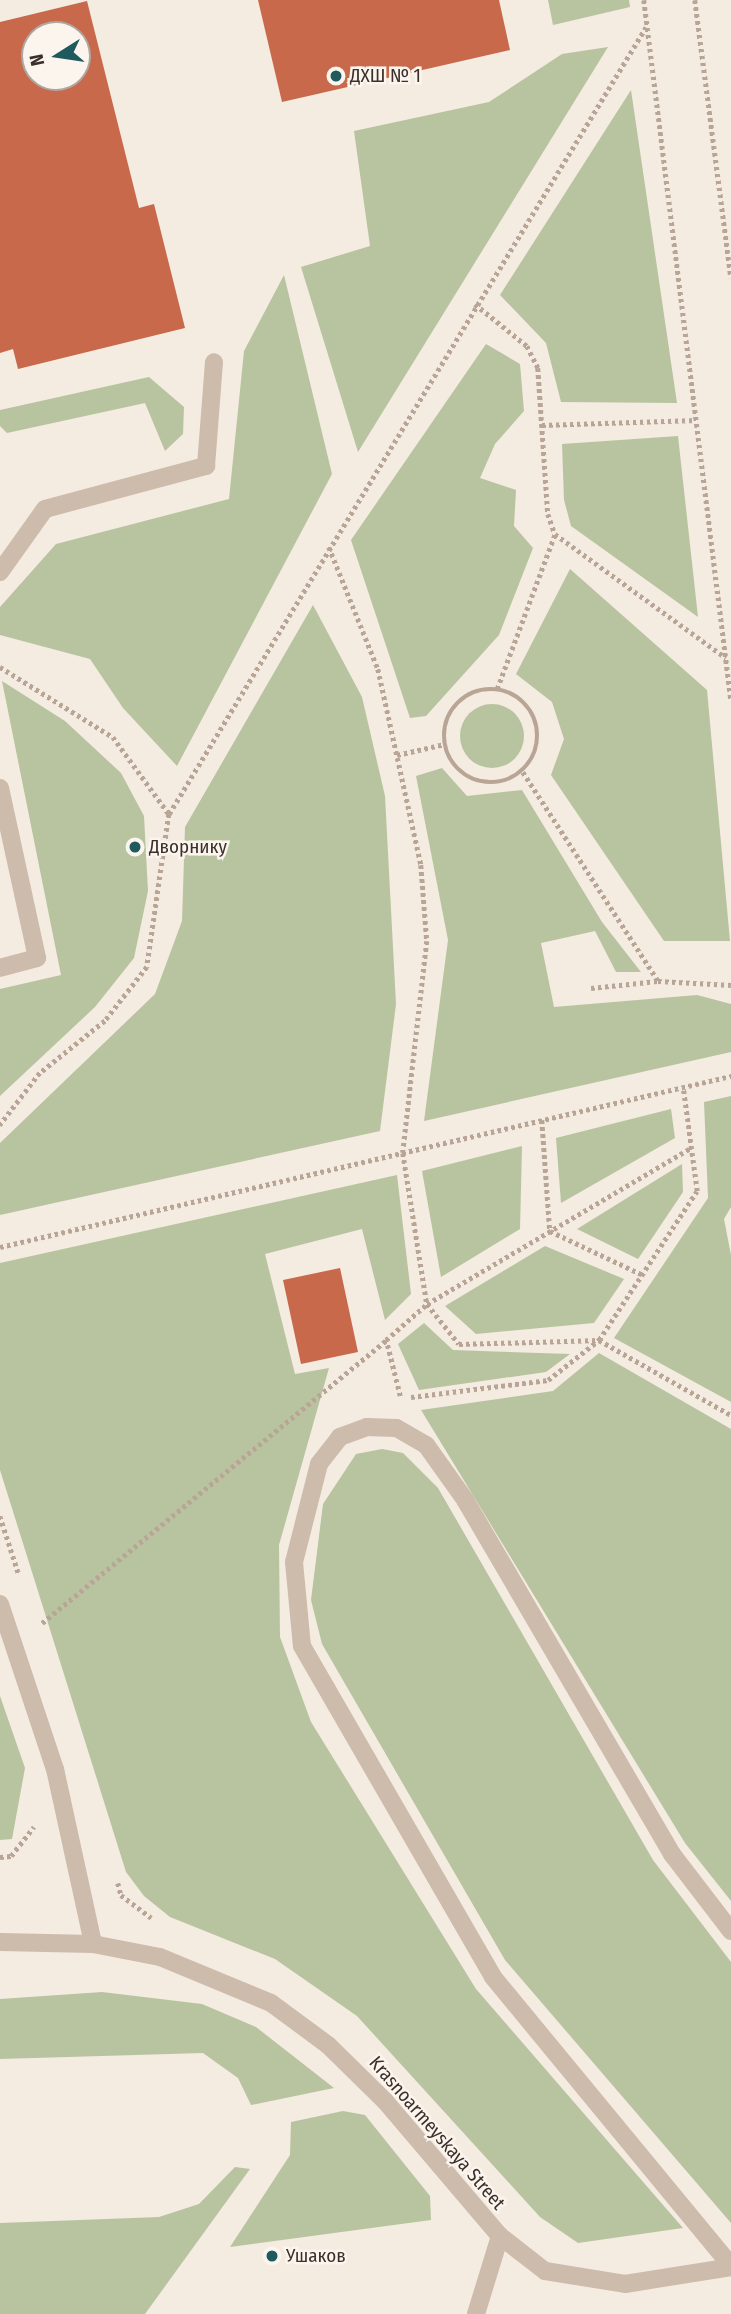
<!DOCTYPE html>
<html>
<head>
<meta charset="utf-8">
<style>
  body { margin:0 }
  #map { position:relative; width:731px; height:2314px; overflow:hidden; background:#f4ebe1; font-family:"Fira Sans Condensed",sans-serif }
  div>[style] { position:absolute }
  .green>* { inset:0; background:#b8c4a0 }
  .round { border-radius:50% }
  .building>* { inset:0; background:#c8694b }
  .path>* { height:4.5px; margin-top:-2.25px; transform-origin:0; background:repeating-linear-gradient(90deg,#b9a596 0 3.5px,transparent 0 7px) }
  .path>.ring { margin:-2.25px; padding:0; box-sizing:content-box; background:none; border:4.5px solid #b9a596; border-radius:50% }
  .service>* { height:18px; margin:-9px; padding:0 9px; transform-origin:9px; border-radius:9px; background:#cdbbac }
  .minor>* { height:18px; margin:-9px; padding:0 9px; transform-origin:9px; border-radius:9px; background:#cdbbac }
  .dots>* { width:19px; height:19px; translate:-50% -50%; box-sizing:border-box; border:4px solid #fbf5ee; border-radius:50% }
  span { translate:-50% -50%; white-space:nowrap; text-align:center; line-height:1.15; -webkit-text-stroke:5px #fbf5ee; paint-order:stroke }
  .poi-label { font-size:19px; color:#3b302b }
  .left { translate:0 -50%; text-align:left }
  .street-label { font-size:19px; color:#3b302b }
  .north { position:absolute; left:21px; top:21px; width:70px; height:70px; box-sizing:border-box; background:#fbf5ee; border:2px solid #aea6a0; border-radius:50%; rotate:258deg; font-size:19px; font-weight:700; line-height:28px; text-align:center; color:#3b302b }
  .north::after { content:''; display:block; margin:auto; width:24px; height:32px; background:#1f5a5e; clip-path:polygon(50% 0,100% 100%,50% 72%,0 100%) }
</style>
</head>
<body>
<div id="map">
  <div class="green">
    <div style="clip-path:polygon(548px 0,629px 0,630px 7px,553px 25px)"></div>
    <div style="clip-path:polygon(608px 47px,358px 452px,301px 267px,370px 246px,354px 131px,489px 102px,562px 54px)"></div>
    <div style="clip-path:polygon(631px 90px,677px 403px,561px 402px,546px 343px,500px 295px)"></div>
    <div style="clip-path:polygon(284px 275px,332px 474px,177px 766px,123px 708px,90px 659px,0 635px,0 607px,56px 544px,229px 499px,244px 351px)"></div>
    <div style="clip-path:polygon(486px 344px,520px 364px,524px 411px,495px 444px,480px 478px,516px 490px,514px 526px,533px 548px,499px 635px,426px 716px,410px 718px,351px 540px)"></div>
    <div style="clip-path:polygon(149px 377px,184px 407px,183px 434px,165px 451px,145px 403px,7px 433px,0 426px,0 410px)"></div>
    <div style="clip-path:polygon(678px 436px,698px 617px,571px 526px,564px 500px,562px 444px)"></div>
    <div style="clip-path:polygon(570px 569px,707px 690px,730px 941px,664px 941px,551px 775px,564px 739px,552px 702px,516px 674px)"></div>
    <div style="clip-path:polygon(313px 605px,362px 697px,385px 796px,396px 1004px,380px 1131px,0 1215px,0 1143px,155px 994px,182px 921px,185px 827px)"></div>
    <div style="clip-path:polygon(2px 681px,65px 721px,121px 773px,144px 816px,148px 891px,134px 958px,95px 1007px,0 1096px,0 989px,61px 975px)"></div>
    <div class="round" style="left:460px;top:704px;width:64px;height:64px"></div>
    <div style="clip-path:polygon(442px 768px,467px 796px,522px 790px,602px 922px,641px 972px,616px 972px,595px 931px,541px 943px,554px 1007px,697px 995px,731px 1004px,731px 1052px,424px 1121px,448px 940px,416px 776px)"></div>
    <div style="clip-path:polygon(731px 1096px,731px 1207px,724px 1219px,731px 1255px,731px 1402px,614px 1338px,708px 1198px,704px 1102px)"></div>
    <div style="clip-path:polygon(671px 1109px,675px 1138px,561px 1203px,556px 1138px)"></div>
    <div style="clip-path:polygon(522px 1146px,520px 1229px,441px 1277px,422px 1171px)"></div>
    <div style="clip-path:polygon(682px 1164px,683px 1192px,638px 1259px,577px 1229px)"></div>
    <div style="clip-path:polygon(397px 1175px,411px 1294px,385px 1320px,362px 1229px,265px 1254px,295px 1374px,329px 1368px,279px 1545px,280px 1637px,311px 1722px,476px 1989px,683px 2228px,578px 2243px,540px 2217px,357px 2016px,275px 1959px,170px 1917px,144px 1896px,126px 1872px,0 1470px,0 1263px)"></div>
    <div style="clip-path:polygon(545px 1246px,624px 1279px,594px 1323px,476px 1334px,445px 1306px)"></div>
    <div style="clip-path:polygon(424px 1323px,453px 1350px,570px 1354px,546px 1372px,419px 1390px,398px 1344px)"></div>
    <div style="clip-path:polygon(599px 1353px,731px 1429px,731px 1901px,685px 1843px,421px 1410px,553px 1391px)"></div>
    <div style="clip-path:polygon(382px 1449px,403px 1453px,438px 1488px,653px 1860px,731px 1962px,731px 2223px,505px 1960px,322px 1644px,311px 1600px,323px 1504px,356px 1454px)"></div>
    <div style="clip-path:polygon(0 1696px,25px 1768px,12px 1839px,0 1840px)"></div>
    <div style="clip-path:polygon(102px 1992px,202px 2004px,256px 2027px,334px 2088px,251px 2105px,238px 2078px,203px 2053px,0 2059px,0 1999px)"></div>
    <div style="clip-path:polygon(343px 2111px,365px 2115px,430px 2196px,431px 2220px,230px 2247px,290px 2155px,291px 2122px)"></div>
    <div style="clip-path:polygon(235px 2167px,250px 2169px,145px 2314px,0 2314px,0 2223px,159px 2217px,199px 2204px)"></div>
  </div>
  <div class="building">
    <div style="clip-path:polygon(258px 0,499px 0,510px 50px,282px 102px)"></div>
    <div style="clip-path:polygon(evenodd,87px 1px,139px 208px,154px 204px,185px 328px,18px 369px,13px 349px,0 353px,0 22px,87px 1px,35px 35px,77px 35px,77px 77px,35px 77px,35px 35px)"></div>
    <div style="clip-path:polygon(340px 1268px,358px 1352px,301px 1364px,283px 1280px)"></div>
  </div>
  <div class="path">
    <div style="left:644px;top:0;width:704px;rotate:82.91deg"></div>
    <div style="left:695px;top:0;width:280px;rotate:82.6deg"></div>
    <div style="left:475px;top:304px;width:67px;rotate:38.9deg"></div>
    <div style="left:527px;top:346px;width:25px;rotate:63deg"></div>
    <div style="left:538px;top:368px;width:146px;rotate:86.1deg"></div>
    <div style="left:548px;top:514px;width:21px;rotate:71deg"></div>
    <div style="left:555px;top:534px;width:211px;rotate:35.9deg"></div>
    <div style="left:542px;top:425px;width:154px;rotate:-1.9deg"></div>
    <div style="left:329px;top:547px;width:131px;rotate:68.1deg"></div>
    <div style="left:378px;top:669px;width:201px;rotate:77.6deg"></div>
    <div style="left:421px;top:865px;width:76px;rotate:85.5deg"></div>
    <div style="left:427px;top:941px;width:213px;rotate:96.5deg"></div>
    <div style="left:403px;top:1153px;width:153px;rotate:81deg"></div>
    <div style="left:427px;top:1304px;width:51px;rotate:51.3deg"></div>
    <div style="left:459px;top:1344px;width:140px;rotate:-1.6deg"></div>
    <div style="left:599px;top:1340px;width:152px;rotate:29.6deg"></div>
    <div style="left:0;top:667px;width:133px;rotate:31.8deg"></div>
    <div style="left:113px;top:737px;width:95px;rotate:54deg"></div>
    <div style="left:169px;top:814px;width:155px;rotate:98.2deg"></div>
    <div style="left:147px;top:967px;width:68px;rotate:127.9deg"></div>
    <div style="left:105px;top:1021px;width:83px;rotate:141.3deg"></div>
    <div style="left:40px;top:1073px;width:66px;rotate:127.6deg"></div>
    <div style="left:497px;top:689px;width:165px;rotate:-69.5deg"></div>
    <div class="ring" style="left:444px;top:689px;width:89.5px;height:89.5px"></div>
    <div style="left:397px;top:755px;width:49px;rotate:-12.9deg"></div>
    <div style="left:523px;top:772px;width:249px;rotate:57.1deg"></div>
    <div style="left:658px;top:981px;width:73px;rotate:3.1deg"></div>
    <div style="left:169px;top:814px;width:920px;rotate:-58.78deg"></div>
    <div style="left:591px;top:988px;width:67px;rotate:-6deg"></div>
    <div style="left:542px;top:1120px;width:111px;rotate:85.9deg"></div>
    <div style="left:550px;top:1231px;width:105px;rotate:25.3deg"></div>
    <div style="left:0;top:1247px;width:751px;rotate:-13.17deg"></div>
    <div style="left:400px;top:1396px;width:58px;rotate:-104deg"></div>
    <div style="left:386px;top:1340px;width:55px;rotate:-41.3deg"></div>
    <div style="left:427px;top:1304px;width:307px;rotate:-30.6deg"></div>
    <div style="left:411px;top:1397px;width:138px;rotate:-7.1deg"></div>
    <div style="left:548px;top:1380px;width:65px;rotate:-38.1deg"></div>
    <div style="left:599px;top:1340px;width:178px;rotate:-56.7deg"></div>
    <div style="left:697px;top:1191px;width:104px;rotate:-97.7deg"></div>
    <div style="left:0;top:1516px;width:62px;rotate:72.1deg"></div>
    <div style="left:42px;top:1623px;width:445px;rotate:-39.4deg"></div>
    <div style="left:0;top:1857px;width:11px;rotate:-5deg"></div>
    <div style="left:11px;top:1856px;width:37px;rotate:-52deg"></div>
    <div style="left:118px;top:1883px;width:12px;rotate:76deg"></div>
    <div style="left:121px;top:1895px;width:38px;rotate:37deg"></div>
  </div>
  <div class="service">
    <div style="left:0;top:572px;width:77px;rotate:-54.5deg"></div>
    <div style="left:45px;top:509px;width:167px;rotate:-15deg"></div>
    <div style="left:206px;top:466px;width:104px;rotate:-85.6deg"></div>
    <div style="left:0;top:788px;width:174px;rotate:77.7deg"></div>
    <div style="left:37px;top:958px;width:38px;rotate:165deg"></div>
    <div style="left:731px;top:1931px;width:97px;rotate:-127.5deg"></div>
    <div style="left:672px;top:1854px;width:409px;rotate:-120.3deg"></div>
    <div style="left:466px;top:1501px;width:69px;rotate:-125.5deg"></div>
    <div style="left:426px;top:1445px;width:34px;rotate:-150deg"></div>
    <div style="left:396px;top:1428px;width:29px;rotate:-178deg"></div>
    <div style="left:367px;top:1427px;width:29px;rotate:160deg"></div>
    <div style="left:340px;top:1437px;width:34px;rotate:128deg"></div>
    <div style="left:319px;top:1464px;width:101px;rotate:104.3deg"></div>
    <div style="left:294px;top:1562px;width:84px;rotate:84.6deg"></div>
    <div style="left:302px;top:1646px;width:382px;rotate:60deg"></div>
    <div style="left:493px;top:1977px;width:374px;rotate:50.5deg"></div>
  </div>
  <div class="minor">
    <div style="left:0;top:1604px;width:174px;rotate:71.6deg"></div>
    <div style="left:55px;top:1769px;width:179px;rotate:77.7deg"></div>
    <div style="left:0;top:1942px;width:93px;rotate:1.2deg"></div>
    <div style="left:93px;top:1944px;width:68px;rotate:11deg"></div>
    <div style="left:160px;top:1957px;width:120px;rotate:22.5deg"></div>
    <div style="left:271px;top:2003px;width:71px;rotate:36.4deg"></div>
    <div style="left:328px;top:2045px;width:80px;rotate:44.5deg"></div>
    <div style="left:385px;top:2101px;width:177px;rotate:49.6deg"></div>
    <div style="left:500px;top:2236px;width:57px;rotate:37.9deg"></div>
    <div style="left:545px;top:2271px;width:81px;rotate:9.2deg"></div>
    <div style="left:625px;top:2284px;width:107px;rotate:-9.1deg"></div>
    <div style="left:476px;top:2314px;width:82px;rotate:-72.9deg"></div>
  </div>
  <div class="dots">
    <div style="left:336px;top:76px;background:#1f5a5e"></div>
    <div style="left:135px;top:847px;background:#1f5a5e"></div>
    <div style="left:272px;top:2256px;background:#1f5a5e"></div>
  </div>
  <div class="poi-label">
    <span class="left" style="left:350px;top:76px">ДХШ № 1</span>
    <span class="left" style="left:149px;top:847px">Дворнику</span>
    <span class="left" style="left:286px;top:2256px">Ушаков</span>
  </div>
  <div class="street-label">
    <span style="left:437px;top:2133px;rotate:49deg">Krasnoarmeyskaya Street</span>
  </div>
  <div class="north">N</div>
</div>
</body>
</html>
